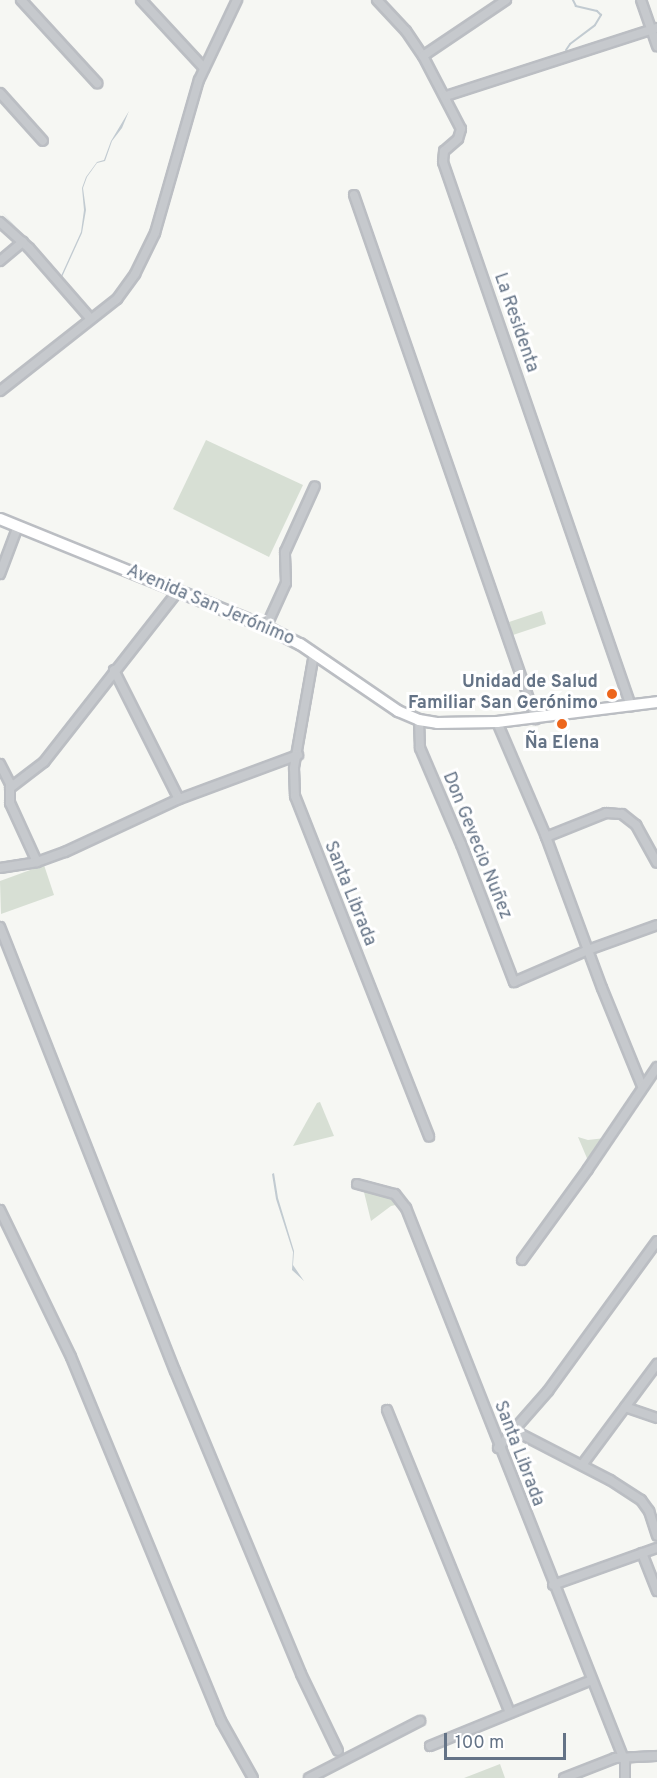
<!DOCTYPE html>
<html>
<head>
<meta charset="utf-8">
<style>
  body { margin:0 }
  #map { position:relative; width:657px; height:1778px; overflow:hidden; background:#f6f7f3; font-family:Overpass,sans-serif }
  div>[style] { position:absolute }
  .green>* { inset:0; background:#d7dfd4 }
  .water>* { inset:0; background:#c2cbd1 }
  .stream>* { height:2px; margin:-1px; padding:0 1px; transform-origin:1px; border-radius:1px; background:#c2cbd1 }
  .roads { filter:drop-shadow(2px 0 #bbbec3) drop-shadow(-2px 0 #bbbec3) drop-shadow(0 2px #bbbec3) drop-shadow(0 -2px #bbbec3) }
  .street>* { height:8px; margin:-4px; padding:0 4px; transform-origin:4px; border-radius:4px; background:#c6c9cd }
  .secondary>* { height:10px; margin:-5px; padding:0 5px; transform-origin:5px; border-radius:5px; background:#fff }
  .dots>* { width:16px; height:16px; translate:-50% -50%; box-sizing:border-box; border:3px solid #fff; border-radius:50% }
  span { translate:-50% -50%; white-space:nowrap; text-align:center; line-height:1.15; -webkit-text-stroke:6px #fff; paint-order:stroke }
  .street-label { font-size:18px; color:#647386 }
  .poi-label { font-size:18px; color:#647386; font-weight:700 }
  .right { translate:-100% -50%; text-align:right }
  .scale { position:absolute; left:444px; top:1733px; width:122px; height:27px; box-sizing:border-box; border:3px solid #647386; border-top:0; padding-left:8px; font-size:18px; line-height:21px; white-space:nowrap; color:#647386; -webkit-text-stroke:4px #fff; paint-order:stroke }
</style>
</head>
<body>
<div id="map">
  <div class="green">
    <div style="clip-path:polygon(206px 440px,303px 485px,269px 557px,173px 509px)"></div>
    <div style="clip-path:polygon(542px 611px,546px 624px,513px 635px,509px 622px)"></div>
    <div style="clip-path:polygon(44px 865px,54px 895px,1px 914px,0 881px)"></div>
    <div style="clip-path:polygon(320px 1102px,334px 1136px,293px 1146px,317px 1103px)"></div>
    <div style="clip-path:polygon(578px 1137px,588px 1140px,605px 1138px,589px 1163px)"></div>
    <div style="clip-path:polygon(363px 1188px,392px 1196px,400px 1204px,391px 1206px,371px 1221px)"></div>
    <div style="clip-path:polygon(500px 1764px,505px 1778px,464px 1778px)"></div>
  </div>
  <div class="water">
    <div style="clip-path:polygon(129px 111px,122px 128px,112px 141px,105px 161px,97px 163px,87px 177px,83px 188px,86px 210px,82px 233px,62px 277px,91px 312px,0 210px,61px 276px,81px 232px,84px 210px,82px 188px,86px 177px,97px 162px,104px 160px,111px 141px)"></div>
    <div style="clip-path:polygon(274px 1173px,278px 1198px,294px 1251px,293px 1265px,304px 1281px,292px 1270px,293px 1252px,276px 1199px,272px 1174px)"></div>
  </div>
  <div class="stream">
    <div style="left:566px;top:50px;width:7px;rotate:-56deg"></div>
    <div style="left:570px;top:44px;width:31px;rotate:-37deg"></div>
    <div style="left:595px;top:25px;width:12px;rotate:-59deg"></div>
    <div style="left:601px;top:15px;width:6px;rotate:-135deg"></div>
    <div style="left:597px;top:11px;width:22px;rotate:-167deg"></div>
    <div style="left:576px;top:6px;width:7px;rotate:-117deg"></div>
    <div style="left:164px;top:578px;width:61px;rotate:22.3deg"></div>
  </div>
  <div class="roads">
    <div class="street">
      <div style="left:21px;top:0;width:113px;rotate:47.5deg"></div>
      <div style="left:141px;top:0;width:93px;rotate:47.2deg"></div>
      <div style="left:377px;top:0;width:42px;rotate:46.9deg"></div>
      <div style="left:406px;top:31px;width:30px;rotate:56deg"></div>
      <div style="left:506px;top:0;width:100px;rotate:146deg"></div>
      <div style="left:423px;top:56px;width:82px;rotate:62.5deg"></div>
      <div style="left:461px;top:129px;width:10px;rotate:107deg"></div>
      <div style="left:458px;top:139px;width:18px;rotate:139deg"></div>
      <div style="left:444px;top:151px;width:11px;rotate:95deg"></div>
      <div style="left:443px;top:162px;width:576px;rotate:70.94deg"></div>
      <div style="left:641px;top:0;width:49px;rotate:70.8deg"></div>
      <div style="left:0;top:93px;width:64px;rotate:48.1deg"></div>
      <div style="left:446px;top:96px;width:222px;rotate:-17.9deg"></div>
      <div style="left:354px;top:195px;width:555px;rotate:70.85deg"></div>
      <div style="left:0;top:222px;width:39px;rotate:42deg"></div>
      <div style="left:29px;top:248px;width:94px;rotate:48.9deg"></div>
      <div style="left:0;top:261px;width:30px;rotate:-40deg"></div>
      <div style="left:0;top:391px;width:149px;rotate:-38.2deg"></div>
      <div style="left:117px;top:299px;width:31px;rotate:-54deg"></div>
      <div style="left:135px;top:274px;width:46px;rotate:-64deg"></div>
      <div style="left:155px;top:233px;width:159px;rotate:-74deg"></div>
      <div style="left:199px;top:80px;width:89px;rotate:-64.6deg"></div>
      <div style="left:0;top:574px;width:51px;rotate:-69.4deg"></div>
      <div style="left:266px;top:627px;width:48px;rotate:-65.6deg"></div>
      <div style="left:286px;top:583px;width:31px;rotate:-92deg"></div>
      <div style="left:285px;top:552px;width:72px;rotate:-65.6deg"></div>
      <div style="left:314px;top:654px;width:116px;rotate:100deg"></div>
      <div style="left:294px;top:768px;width:28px;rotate:88deg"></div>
      <div style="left:295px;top:796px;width:366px;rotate:68.5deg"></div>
      <div style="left:114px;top:670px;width:144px;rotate:63.3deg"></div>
      <div style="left:419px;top:720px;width:28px;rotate:88deg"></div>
      <div style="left:420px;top:748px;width:104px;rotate:66.9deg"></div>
      <div style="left:461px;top:844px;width:148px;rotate:69deg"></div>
      <div style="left:514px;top:982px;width:81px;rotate:-23.4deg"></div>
      <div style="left:588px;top:950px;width:73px;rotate:-19.9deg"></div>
      <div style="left:497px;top:722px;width:122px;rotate:66.8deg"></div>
      <div style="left:545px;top:834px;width:164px;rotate:69.7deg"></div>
      <div style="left:602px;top:988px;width:106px;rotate:67.8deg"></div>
      <div style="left:0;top:764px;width:22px;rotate:63deg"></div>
      <div style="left:10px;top:784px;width:19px;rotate:90deg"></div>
      <div style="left:10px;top:803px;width:65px;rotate:65.4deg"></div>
      <div style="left:10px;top:788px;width:43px;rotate:-37.4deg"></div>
      <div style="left:44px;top:762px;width:217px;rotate:-51.9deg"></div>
      <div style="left:546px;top:837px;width:65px;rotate:-21.8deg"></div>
      <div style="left:606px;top:813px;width:16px;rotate:4deg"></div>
      <div style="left:622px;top:814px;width:18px;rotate:38deg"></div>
      <div style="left:636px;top:825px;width:43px;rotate:61.1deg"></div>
      <div style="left:0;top:868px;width:37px;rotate:-9deg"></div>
      <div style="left:37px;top:862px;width:30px;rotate:-20deg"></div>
      <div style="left:65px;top:852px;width:126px;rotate:-24.9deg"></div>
      <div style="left:179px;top:799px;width:127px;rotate:-20.3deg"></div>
      <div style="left:0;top:927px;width:477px;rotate:68.5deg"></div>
      <div style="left:175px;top:1371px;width:328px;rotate:67.4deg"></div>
      <div style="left:301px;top:1674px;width:85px;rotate:64.3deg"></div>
      <div style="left:357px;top:1184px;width:39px;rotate:15deg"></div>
      <div style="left:395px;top:1194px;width:18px;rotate:52deg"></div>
      <div style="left:406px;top:1208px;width:596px;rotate:68.43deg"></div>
      <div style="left:625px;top:1762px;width:16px;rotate:90deg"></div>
      <div style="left:0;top:1210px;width:163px;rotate:64.2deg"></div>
      <div style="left:71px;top:1357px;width:394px;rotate:67.6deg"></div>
      <div style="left:221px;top:1721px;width:65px;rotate:60.7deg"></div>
      <div style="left:522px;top:1260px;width:112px;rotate:-54deg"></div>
      <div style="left:588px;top:1169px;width:123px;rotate:-55.9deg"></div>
      <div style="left:625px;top:1407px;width:34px;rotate:19deg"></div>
      <div style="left:387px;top:1410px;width:327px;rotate:67.9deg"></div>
      <div style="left:515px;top:1431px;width:107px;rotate:27.3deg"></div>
      <div style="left:610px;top:1480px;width:37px;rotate:33deg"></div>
      <div style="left:641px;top:1500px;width:14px;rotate:54deg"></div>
      <div style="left:649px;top:1511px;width:26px;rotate:72deg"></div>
      <div style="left:498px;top:1448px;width:76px;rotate:-48.7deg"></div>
      <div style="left:548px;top:1391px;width:185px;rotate:-54deg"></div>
      <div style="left:582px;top:1465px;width:126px;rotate:-53.4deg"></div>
      <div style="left:642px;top:1553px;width:41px;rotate:68.5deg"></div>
      <div style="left:553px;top:1585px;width:110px;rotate:-19.6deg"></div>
      <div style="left:430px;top:1746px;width:175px;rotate:-22.2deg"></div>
      <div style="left:309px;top:1778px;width:125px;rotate:-27.2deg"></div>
      <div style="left:564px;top:1778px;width:55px;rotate:-21.4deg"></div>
      <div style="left:615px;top:1758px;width:42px;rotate:-2.7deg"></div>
    </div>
    <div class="secondary">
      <div style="left:0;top:519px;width:287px;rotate:22.1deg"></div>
      <div style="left:266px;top:627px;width:38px;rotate:27deg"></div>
      <div style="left:300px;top:644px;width:119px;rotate:34.4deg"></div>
      <div style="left:398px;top:711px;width:23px;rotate:23deg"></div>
      <div style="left:419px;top:720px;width:18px;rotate:9deg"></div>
      <div style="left:437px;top:723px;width:60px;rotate:-1deg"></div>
      <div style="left:497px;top:722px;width:161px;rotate:-7.1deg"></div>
    </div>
  </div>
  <div class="dots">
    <div style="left:612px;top:694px;background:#ed661c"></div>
    <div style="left:562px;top:724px;background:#ed661c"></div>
  </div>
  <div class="street-label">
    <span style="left:515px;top:323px;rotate:71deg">La Residenta</span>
    <span style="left:210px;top:606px;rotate:23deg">Avenida San Jerónimo</span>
    <span style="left:476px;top:846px;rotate:68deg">Don Gevecio Nuñez</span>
    <span style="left:349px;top:894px;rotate:68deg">Santa Librada</span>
    <span style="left:518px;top:1454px;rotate:69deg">Santa Librada</span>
  </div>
  <div class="poi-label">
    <span class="right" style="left:598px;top:694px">Unidad de Salud<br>Familiar San Gerónimo</span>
    <span style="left:562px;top:744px">Ña Elena</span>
  </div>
  <div class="scale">100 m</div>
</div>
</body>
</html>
